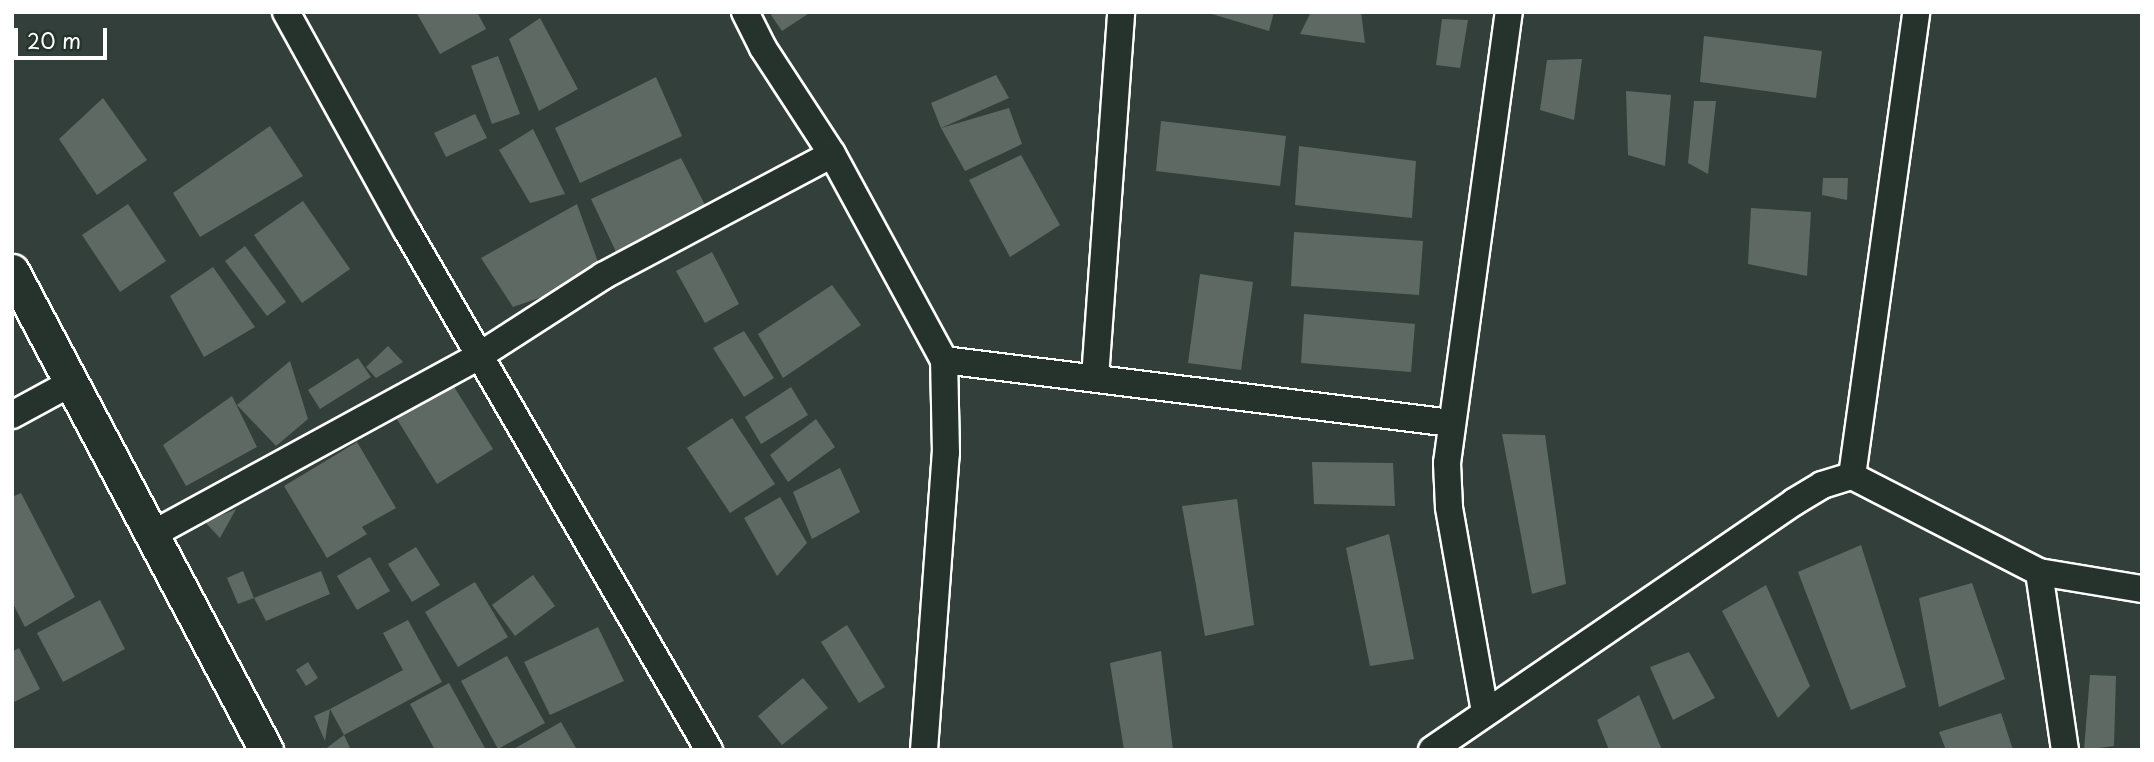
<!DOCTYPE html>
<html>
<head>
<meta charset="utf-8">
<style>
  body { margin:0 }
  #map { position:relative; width:2154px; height:762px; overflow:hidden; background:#333f3a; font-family:"Playpen Sans",sans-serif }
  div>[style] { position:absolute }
  .building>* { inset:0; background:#5f6964 }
  .roads { filter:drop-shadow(2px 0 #fff) drop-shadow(-2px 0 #fff) drop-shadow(0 2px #fff) drop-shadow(0 -2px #fff) }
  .minor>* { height:26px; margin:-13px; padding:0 13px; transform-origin:13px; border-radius:13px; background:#26332d }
  .tertiary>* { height:33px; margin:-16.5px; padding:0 16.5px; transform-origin:16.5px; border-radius:16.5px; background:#26332d }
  span { translate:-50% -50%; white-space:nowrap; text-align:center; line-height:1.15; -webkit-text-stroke:7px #26332d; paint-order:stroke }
  .frame { position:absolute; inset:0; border:14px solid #fff; pointer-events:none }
  .scale { position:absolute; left:14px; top:28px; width:93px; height:32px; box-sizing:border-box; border:4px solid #fff; border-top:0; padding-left:9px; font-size:21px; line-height:24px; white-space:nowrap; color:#fff; -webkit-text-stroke:5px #26332d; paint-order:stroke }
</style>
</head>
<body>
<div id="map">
  <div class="building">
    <div style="clip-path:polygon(416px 12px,477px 12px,486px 29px,440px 54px)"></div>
    <div style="clip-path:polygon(769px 12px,811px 12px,782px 31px)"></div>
    <div style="clip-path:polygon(1205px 12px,1274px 12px,1269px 31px)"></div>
    <div style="clip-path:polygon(1311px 12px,1361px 12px,1365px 43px,1300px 34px)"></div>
    <div style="clip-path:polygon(540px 18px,578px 89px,539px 111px,509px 39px)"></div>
    <div style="clip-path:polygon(1442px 19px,1468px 20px,1460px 68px,1436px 65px)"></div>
    <div style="clip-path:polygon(1704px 36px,1822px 51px,1816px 98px,1700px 82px)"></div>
    <div style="clip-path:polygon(498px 56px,520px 114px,492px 124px,471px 66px)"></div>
    <div style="clip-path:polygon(1582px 59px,1574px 120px,1540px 110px,1547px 60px)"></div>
    <div style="clip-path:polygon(996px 75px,1009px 98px,941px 128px,931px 103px)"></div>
    <div style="clip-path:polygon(656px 77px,682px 136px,580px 183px,555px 128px)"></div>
    <div style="clip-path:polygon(1626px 91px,1671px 95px,1665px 166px,1628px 155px)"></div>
    <div style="clip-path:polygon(103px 98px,147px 160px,97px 195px,59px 139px)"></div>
    <div style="clip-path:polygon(1694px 101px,1716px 101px,1708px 174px,1688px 163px)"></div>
    <div style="clip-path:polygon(1009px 108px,1022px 144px,965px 171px,941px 128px)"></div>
    <div style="clip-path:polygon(475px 114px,487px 138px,446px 157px,434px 133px)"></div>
    <div style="clip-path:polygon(1161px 121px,1286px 136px,1280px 186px,1156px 171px)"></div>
    <div style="clip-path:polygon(270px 126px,303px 176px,200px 237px,173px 193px)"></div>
    <div style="clip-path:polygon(533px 129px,565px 194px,530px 203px,499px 150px)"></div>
    <div style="clip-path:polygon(1299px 146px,1416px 161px,1412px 218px,1295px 205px)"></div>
    <div style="clip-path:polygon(1021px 155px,1060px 225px,1010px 257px,969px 180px)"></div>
    <div style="clip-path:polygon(681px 158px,705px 205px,617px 254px,591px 199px)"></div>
    <div style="clip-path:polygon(1823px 178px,1848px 178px,1847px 200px,1822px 195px)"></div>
    <div style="clip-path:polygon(303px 201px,350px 269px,302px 303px,254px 235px)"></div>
    <div style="clip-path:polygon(128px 204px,166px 261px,120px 292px,82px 235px)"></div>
    <div style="clip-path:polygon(577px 204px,603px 276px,513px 307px,481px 258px)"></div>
    <div style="clip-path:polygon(1751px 208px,1811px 212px,1807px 276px,1748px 264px)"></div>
    <div style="clip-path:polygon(1294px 232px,1423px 241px,1419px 295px,1291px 286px)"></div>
    <div style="clip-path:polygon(245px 246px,286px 302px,267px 316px,225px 261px)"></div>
    <div style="clip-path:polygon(712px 252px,739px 304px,705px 323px,676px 271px)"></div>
    <div style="clip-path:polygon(213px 267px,255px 327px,204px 357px,170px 296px)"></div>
    <div style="clip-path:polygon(1200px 274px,1253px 282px,1241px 370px,1188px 363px)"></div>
    <div style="clip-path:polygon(832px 285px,861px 325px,783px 378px,758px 334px)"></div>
    <div style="clip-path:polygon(1304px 314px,1415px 324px,1411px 372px,1301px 363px)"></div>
    <div style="clip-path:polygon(744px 331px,774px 378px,744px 397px,713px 348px)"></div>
    <div style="clip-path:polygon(388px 346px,403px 362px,376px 378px,366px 367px)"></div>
    <div style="clip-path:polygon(358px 358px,371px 377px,320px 409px,308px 390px)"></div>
    <div style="clip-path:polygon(290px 361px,308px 419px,276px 446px,237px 405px)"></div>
    <div style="clip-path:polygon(451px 382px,493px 449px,437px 484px,395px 416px)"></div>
    <div style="clip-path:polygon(791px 387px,808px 415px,761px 444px,745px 417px)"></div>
    <div style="clip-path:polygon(232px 396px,257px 447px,186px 486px,163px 445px)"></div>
    <div style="clip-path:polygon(732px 418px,775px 484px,730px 513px,687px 448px)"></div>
    <div style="clip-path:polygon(816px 419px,835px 447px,788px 482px,770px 455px)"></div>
    <div style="clip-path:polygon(1502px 434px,1545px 435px,1566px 584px,1532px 594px)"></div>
    <div style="clip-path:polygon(357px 442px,396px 508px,362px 527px,367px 534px,327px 558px,284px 486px)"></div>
    <div style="clip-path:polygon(1312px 462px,1393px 463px,1395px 506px,1314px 504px)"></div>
    <div style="clip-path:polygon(840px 468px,860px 512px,812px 539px,793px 492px)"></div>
    <div style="clip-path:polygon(21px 493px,75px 597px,25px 627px,12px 602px,12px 497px)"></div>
    <div style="clip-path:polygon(780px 497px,807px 543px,777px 576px,744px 518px)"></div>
    <div style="clip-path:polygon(1237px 499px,1254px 625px,1205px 636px,1182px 506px)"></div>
    <div style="clip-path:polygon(236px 509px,220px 538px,205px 522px)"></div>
    <div style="clip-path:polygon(1389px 534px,1414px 659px,1370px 666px,1346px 548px)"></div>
    <div style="clip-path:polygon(1861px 545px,1906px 687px,1851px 710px,1798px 572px)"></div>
    <div style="clip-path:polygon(416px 547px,440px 585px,412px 602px,388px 564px)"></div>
    <div style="clip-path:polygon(370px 557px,390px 591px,357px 610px,337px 576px)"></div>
    <div style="clip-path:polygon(243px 571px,254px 598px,238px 604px,227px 578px)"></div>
    <div style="clip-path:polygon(321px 571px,330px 594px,266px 621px,254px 598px)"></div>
    <div style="clip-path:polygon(533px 575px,555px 606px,515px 636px,492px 605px)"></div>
    <div style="clip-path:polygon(475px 582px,508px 637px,458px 667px,425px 612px)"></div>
    <div style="clip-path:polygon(1972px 583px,2005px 679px,1939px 707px,1919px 598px)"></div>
    <div style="clip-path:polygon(1766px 585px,1810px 686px,1778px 718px,1722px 611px)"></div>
    <div style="clip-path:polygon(100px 600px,125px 649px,63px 682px,37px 633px)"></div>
    <div style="clip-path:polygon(408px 620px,442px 682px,344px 735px,330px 709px,403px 670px,383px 633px)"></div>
    <div style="clip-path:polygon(847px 625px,885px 687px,859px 703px,821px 642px)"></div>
    <div style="clip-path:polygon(598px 627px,624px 681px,550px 715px,524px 662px)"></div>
    <div style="clip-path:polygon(19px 648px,40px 689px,12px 703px,12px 652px)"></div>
    <div style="clip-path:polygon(1161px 651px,1173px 750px,1124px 750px,1110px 663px)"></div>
    <div style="clip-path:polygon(1689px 652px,1715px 698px,1673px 720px,1650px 667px)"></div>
    <div style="clip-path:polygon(507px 656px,545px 723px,498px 749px,461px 681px)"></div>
    <div style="clip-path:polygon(308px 662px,318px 678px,306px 686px,296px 670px)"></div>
    <div style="clip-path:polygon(2090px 675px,2116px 676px,2114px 746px,2084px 750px)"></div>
    <div style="clip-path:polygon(803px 678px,828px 708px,782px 745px,758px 716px)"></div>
    <div style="clip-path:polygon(449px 683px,486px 750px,435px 750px,410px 704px)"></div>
    <div style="clip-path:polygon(1639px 695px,1662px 750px,1609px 750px,1597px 720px)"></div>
    <div style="clip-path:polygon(330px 709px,325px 741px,314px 716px)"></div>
    <div style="clip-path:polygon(2001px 713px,2013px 750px,1946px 750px,1939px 732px)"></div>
    <div style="clip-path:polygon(561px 722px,577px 750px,512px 750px)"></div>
    <div style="clip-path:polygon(344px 735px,351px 750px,324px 750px)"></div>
  </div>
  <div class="roads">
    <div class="minor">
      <div style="left:286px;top:12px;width:248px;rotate:61.1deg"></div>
      <div style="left:406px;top:229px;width:603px;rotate:59.82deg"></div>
      <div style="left:745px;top:12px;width:40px;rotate:63.4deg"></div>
      <div style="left:763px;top:48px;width:126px;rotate:56.9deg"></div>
      <div style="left:832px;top:154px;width:234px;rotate:61.5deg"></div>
      <div style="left:1095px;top:378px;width:367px;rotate:-85.9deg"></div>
      <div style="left:12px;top:415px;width:65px;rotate:-28.5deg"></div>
      <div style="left:1852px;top:476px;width:210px;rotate:27.2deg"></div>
      <div style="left:2039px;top:572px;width:104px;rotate:9.4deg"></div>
      <div style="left:153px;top:534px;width:371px;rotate:-28.6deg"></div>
      <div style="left:479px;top:356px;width:148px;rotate:-32.8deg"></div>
      <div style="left:603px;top:276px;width:259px;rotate:-28deg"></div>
      <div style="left:2039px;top:572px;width:180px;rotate:81.7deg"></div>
      <div style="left:1485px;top:712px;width:208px;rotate:-100deg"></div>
      <div style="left:1449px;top:507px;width:44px;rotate:-92.6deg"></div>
      <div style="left:1447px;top:463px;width:455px;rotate:-82.2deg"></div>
      <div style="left:924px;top:750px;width:298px;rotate:-85.8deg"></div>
      <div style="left:946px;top:453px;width:93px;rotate:-91.2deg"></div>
      <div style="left:944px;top:360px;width:511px;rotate:7.08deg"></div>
      <div style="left:1432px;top:750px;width:439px;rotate:-34.4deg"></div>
      <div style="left:1794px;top:502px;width:33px;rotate:-31deg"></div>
      <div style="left:1822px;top:485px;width:31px;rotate:-17deg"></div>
      <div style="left:1852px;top:476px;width:468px;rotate:-82.1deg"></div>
    </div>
    <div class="tertiary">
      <div style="left:12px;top:271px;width:542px;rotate:62.06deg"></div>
    </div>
  </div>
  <div class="frame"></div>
  <div class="scale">20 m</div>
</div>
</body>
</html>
